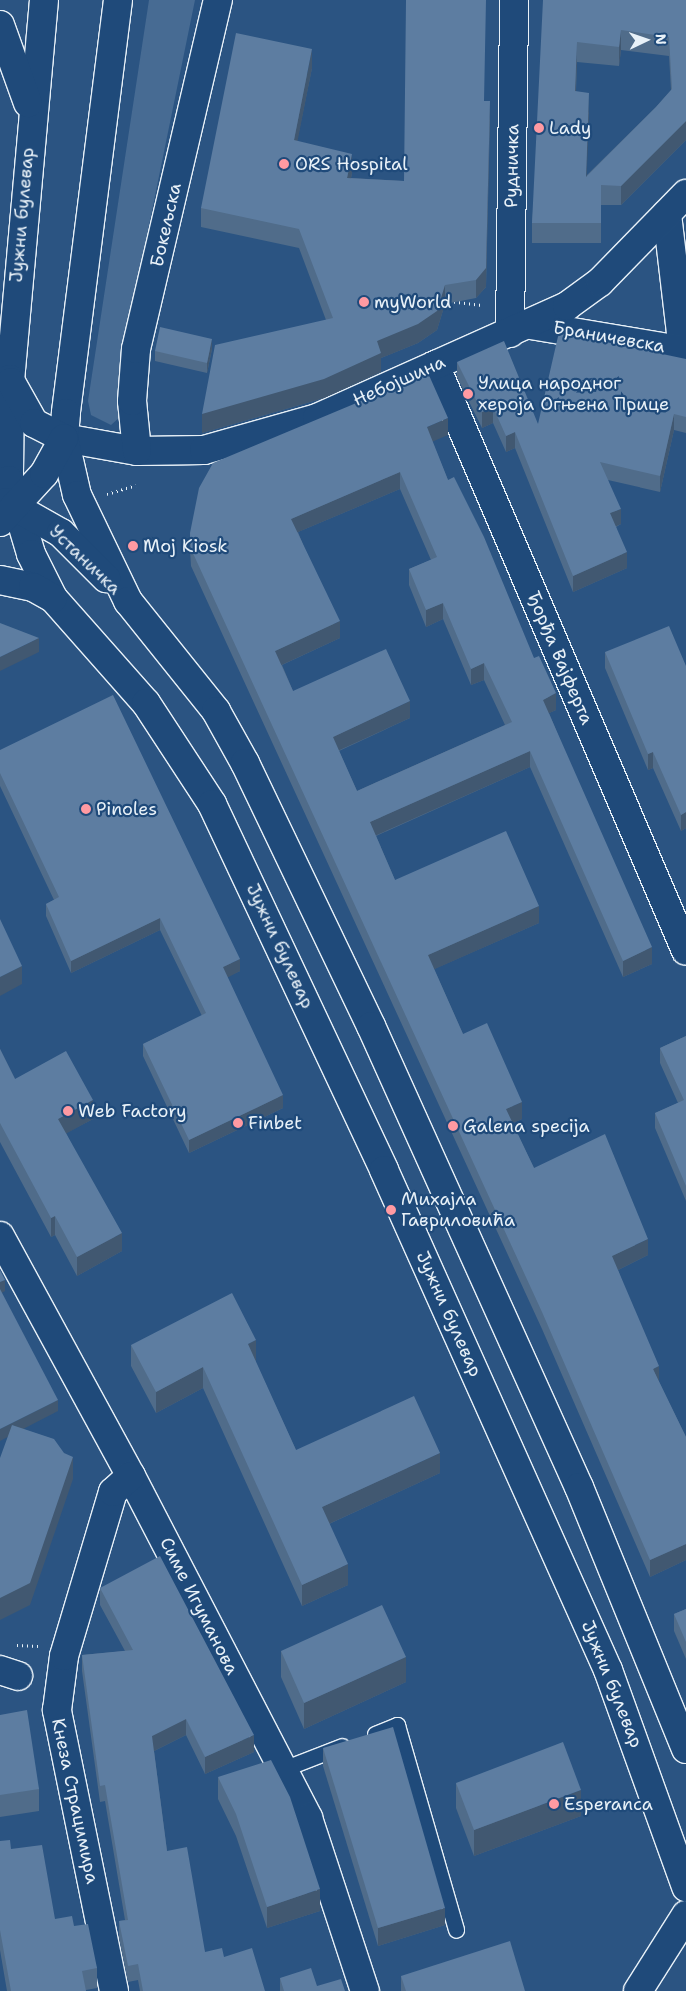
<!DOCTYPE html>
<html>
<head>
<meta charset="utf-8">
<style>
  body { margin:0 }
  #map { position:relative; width:686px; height:1991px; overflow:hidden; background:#2b5482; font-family:"Shantell Sans",sans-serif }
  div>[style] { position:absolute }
  .green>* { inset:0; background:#476b93 }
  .path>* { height:3px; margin-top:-1.5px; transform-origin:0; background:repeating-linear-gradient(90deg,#e8f1f8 0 1px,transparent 0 5px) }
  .roads { filter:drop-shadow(1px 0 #e8f1f8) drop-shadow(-1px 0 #e8f1f8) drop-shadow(0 1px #e8f1f8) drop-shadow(0 -1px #e8f1f8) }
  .service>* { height:15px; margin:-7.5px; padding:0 7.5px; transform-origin:7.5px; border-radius:7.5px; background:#1f4a7a }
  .minor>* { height:28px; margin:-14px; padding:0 14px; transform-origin:14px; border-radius:14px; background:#1f4a7a }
  .secondary>* { height:28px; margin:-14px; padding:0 14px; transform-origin:14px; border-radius:14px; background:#1f4a7a }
  .wall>* { inset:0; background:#506c8a }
  .shaded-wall>* { inset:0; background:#415871 }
  .building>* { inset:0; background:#5d7da1 }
  .dots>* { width:14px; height:14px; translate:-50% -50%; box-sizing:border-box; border:2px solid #1f4a7a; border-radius:50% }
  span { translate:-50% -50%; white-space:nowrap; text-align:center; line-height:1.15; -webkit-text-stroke:4.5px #1f4a7a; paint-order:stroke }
  .poi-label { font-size:18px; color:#e8f1f8 }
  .left { translate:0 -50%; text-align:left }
  .street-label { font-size:18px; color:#e8f1f8 }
  .north { position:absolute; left:621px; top:15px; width:50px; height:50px; -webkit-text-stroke:4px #1f4a7a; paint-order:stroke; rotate:87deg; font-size:14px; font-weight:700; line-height:20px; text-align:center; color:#e8f1f8 }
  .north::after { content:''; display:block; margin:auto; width:18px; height:22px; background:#e8f1f8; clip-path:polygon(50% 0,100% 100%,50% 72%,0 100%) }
</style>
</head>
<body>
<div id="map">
  <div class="green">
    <div style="clip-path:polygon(149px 0,195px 0,127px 333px,121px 416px,111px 425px,91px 415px,88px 401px)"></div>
  </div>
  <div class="path">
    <div style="left:449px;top:301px;width:33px;rotate:7deg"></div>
    <div style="left:107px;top:494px;width:30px;rotate:-17deg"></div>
    <div style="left:17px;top:1645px;width:21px;rotate:3deg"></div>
  </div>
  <div class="roads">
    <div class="service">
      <div style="left:375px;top:1734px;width:24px;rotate:-22deg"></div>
      <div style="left:397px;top:1725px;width:213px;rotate:73.9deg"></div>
      <div style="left:283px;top:1769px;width:63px;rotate:-21.3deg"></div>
    </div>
    <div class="minor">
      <div style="left:667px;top:214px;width:137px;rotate:83.3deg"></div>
      <div style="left:531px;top:325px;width:157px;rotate:9.5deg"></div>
      <div style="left:510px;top:333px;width:333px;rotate:-89.3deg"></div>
      <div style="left:435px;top:365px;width:637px;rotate:66.81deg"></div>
      <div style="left:64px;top:438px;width:74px;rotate:10.1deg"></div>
      <div style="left:137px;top:451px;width:67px;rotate:-0.9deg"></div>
      <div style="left:204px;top:450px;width:117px;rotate:-15.8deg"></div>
      <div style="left:317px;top:418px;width:274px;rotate:-24.1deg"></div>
      <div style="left:567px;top:306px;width:41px;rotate:-36deg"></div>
      <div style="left:600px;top:282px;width:123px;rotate:-45.7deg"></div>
      <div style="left:137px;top:451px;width:50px;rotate:-95.7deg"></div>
      <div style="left:132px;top:401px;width:52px;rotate:-85.6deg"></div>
      <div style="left:136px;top:349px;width:359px;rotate:-76.8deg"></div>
      <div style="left:0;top:1236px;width:273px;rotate:61.4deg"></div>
      <div style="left:131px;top:1476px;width:385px;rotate:62.6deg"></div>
      <div style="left:308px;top:1818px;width:182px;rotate:71.8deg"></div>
      <div style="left:0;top:1670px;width:19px;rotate:18deg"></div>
      <div style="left:114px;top:1991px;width:287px;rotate:-101.5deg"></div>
      <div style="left:57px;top:1710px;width:54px;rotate:-82.6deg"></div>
      <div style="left:64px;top:1656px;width:171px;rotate:-73.4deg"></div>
      <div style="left:113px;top:1492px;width:24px;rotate:-42deg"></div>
      <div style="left:638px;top:1991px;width:90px;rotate:-57.7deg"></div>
    </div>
    <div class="secondary">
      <div style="left:44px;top:0;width:381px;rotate:95.1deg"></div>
      <div style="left:10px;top:379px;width:101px;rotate:90.6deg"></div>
      <div style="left:9px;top:480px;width:77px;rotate:73.4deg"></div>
      <div style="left:31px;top:554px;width:49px;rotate:63.4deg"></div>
      <div style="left:53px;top:598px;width:140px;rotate:48.5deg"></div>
      <div style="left:146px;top:703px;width:121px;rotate:56.8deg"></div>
      <div style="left:212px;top:804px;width:404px;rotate:64.8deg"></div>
      <div style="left:384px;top:1170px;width:548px;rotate:65.87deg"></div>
      <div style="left:608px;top:1670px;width:231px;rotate:70.2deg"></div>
      <div style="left:118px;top:0;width:416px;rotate:97.2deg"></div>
      <div style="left:66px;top:413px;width:25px;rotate:95deg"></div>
      <div style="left:64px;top:438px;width:58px;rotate:77.2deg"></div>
      <div style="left:77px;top:495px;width:118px;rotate:64.3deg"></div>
      <div style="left:128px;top:601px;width:141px;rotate:51.3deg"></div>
      <div style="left:216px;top:711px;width:60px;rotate:60.9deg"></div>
      <div style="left:245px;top:763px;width:292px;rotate:64.4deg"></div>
      <div style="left:371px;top:1026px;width:506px;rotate:65.72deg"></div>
      <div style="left:579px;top:1487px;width:283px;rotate:67.8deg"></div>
      <div style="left:0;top:25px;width:83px;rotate:70.3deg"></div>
      <div style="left:11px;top:382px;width:47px;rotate:60.7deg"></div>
      <div style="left:34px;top:423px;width:34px;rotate:27deg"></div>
      <div style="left:6px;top:502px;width:63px;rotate:29.4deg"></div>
      <div style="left:61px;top:533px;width:64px;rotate:45deg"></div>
      <div style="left:0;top:522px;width:65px;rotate:-47.5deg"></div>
      <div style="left:44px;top:474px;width:41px;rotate:-60.9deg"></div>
      <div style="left:0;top:580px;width:34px;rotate:12deg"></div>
      <div style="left:33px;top:587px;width:23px;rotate:29deg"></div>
    </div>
  </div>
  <div class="wall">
    <div style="clip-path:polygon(evenodd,551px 0,686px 0,686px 140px,621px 205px,601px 205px,601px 243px,532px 243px,532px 223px,551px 0,621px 50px,669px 56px,671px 90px,656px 107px,586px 176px,589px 113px,576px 91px,577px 62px,619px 66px,621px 50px)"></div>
    <div style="clip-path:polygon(312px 68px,297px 141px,352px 173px,351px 178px,404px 181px,485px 101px,490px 120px,486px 287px,476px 298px,445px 304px,437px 330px,418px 343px,381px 358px,381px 372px,324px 398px,202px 433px,326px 320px,299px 248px,201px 227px,201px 208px)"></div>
    <div style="clip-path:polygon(212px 349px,207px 373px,155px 361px,155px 351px)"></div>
    <div style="clip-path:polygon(686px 359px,686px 433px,674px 430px,660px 492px,608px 480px,621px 524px,616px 527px,627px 568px,573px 592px,515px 448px,506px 452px,493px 423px,482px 428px,457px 377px,457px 362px,538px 424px)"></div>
    <div style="clip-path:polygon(evenodd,448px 435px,432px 441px,448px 480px,556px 710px,549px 713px,652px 964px,623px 977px,530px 767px,376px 836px,395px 880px,539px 923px,434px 969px,463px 1034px,522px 1119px,512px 1123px,534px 1168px,648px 1255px,618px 1270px,659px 1382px,686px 1437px,686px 1560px,650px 1577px,542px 1329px,191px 566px,190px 550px,190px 533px,448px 435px,400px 489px,431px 560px,409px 569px,409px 585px,426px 627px,443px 619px,471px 685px,484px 680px,505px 725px,357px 791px,339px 751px,410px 718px,293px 691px,282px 665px,340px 638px,298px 532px,400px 489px)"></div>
    <div style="clip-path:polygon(605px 652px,686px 666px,686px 828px,681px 831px,653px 768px,648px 770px,605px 668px)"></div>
    <div style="clip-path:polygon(0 750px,240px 971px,227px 977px,283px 1108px,189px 1153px,143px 1056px,143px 1044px,202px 1016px,160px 930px,71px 973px,46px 916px,46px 904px,54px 900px,0 786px)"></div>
    <div style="clip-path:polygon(686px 1036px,686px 1201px,655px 1128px,655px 1113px,678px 1103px,660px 1063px,660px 1048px)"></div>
    <div style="clip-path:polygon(0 1049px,15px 1079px,93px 1119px,66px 1133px,122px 1251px,77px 1276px,55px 1235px,51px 1237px,0 1142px)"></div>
    <div style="clip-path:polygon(131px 1345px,256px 1360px,255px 1361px,296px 1450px,440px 1473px,329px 1524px,348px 1585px,302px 1606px,203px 1388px,156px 1413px,131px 1366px)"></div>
    <div style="clip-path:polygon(100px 1588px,254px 1752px,205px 1774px,186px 1735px,154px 1751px,167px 1851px,205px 1952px,224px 1957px,265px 1991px,140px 1991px,138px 1980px,128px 1982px,119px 1938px,119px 1921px,125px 1920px,105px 1801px,100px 1802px,82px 1671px,82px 1655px,125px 1651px,100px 1605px)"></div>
    <div style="clip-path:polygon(686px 1609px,686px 1659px,674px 1631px,674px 1614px)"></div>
    <div style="clip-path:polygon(281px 1651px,406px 1682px,304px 1729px,281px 1677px)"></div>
    <div style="clip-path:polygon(0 1715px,39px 1789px,39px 1811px,0 1817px)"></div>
    <div style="clip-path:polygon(323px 1748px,445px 1925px,378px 1946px,323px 1766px)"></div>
    <div style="clip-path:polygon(218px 1777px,320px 1911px,267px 1928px,236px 1836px,218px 1799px)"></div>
    <div style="clip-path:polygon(456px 1783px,581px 1816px,474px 1856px,456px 1808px)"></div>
    <div style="clip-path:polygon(0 1841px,11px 1849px,55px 1919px,74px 1926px,97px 1968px,97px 1988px,86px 1990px,86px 1991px,7px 1991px,0 1950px)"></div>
    <div style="clip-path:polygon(401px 1976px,525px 1991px,401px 1991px)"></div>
    <div style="clip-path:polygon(280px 1978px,317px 1986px,345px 1991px,280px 1991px)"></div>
  </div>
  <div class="shaded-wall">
    <div style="clip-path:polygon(621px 30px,621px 50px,619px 66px,619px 47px)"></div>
    <div style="clip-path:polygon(577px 42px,577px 62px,575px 111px,575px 91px)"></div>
    <div style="clip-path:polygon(312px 49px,312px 68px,294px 159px,294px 140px)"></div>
    <div style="clip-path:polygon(589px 93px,589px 113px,586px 197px,586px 177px)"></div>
    <div style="clip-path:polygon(490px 101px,486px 287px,476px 298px,476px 280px)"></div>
    <div style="clip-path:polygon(686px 121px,686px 140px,621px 205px,621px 186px)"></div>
    <div style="clip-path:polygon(352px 154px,352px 173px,347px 197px,347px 178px)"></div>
    <div style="clip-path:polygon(445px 285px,445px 304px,437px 330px,418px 343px,381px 358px,381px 372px,324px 398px,202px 433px,202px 414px,377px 341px)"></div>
    <div style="clip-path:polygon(212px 339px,212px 349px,207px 373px,207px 363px)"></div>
    <div style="clip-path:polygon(493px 407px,493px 423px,482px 428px,482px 412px)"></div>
    <div style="clip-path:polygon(674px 414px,674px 430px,660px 492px,660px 476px)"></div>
    <div style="clip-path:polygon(448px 418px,448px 435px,427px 444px,427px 427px)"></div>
    <div style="clip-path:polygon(515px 432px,515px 448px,506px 452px,506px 436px)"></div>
    <div style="clip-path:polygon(400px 472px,400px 489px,291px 535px,291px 519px)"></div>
    <div style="clip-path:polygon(621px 509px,621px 524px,610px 529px,610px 513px)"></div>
    <div style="clip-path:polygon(627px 552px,627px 568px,573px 592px,573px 576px)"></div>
    <div style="clip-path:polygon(443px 603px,443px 619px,426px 627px,426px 610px)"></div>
    <div style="clip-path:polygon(340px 621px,340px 638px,275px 668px,275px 651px)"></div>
    <div style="clip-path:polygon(39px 638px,39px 652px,0 671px,0 657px)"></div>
    <div style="clip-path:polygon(484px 663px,484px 680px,471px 685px,471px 669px)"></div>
    <div style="clip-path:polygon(556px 693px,556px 710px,543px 716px,543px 700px)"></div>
    <div style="clip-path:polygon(410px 701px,410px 718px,333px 753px,333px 737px)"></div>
    <div style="clip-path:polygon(530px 751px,530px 767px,370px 838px,370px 822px)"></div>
    <div style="clip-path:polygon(653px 752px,653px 768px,648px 770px,648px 754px)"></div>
    <div style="clip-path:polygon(686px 812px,686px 828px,681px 831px,681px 815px)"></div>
    <div style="clip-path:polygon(539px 906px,539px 923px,428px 972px,428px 955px)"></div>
    <div style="clip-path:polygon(160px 918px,160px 930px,71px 973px,71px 961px)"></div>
    <div style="clip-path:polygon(652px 947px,652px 964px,623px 977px,623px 961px)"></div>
    <div style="clip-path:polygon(240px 959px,240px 971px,223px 980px,223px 967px)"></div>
    <div style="clip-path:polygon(22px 966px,22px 984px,0 996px,0 977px)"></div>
    <div style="clip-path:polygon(283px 1095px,283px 1108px,189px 1153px,189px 1140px)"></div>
    <div style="clip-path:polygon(93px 1100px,93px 1119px,58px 1138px,58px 1119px)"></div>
    <div style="clip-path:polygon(522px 1102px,522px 1119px,506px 1126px,506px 1109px)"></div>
    <div style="clip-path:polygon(55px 1216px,55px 1235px,51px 1237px,51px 1218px)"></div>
    <div style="clip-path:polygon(122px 1233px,122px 1251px,77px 1276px,77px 1257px)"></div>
    <div style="clip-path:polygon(648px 1239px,648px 1255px,612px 1273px,612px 1256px)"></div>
    <div style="clip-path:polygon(5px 1280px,5px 1291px,0 1294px,0 1282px)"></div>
    <div style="clip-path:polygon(256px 1340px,256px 1360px,248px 1365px,248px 1344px)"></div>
    <div style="clip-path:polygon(659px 1366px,659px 1383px,653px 1369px)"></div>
    <div style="clip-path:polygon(203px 1367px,203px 1388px,156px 1413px,156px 1392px)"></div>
    <div style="clip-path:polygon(58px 1400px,58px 1411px,0 1441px,0 1429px)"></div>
    <div style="clip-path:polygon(440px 1453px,440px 1473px,322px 1527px,322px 1507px)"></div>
    <div style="clip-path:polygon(73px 1457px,73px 1479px,30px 1605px,0 1620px,0 1598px)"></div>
    <div style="clip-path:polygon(686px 1544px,686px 1560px,650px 1577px,650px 1560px)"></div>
    <div style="clip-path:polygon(348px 1564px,348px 1585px,302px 1606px,302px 1585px)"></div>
    <div style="clip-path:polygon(406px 1657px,406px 1682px,304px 1729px,304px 1703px)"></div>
    <div style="clip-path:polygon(186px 1719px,186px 1735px,152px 1752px,152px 1736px)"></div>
    <div style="clip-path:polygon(254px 1735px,254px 1752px,205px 1774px,205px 1757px)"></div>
    <div style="clip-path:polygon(581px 1790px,581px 1816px,474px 1856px,474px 1830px)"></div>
    <div style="clip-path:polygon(320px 1889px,320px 1911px,267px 1928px,267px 1907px)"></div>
    <div style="clip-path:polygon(445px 1908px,445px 1925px,378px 1946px,378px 1928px)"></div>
  </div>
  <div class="building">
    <div style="clip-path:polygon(406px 0,486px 0,484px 101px,490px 101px,486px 268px,476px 280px,445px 285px,437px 311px,418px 324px,377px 341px,381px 353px,324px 379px,202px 414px,215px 345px,333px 318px,299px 229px,201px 208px,236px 33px,312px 49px,294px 140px,352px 154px,347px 178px,404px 181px)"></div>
    <div style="clip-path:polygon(evenodd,543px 0,686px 0,686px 121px,621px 186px,601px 185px,601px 223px,532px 223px,543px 0,621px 30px,669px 37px,672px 89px,656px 107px,586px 177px,589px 93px,575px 91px,577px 42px,619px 47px,621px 30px)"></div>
    <div style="clip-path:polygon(160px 327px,212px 339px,207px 363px,155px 351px)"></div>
    <div style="clip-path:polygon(559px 332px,686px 359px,686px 417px,674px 414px,660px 476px,600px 462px,621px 509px,610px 513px,627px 552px,573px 576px,515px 432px,506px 436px,493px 407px,482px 412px,457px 362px,504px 341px,538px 424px)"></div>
    <div style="clip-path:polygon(evenodd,428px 373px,448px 418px,427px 427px,448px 480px,454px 477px,484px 537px,534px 658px,539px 656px,556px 693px,543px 700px,652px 947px,623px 961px,530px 751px,370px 822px,395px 880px,506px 831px,539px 906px,428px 955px,463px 1034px,487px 1023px,522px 1102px,506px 1109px,534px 1168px,605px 1134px,648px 1239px,612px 1256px,659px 1366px,653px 1369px,686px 1437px,686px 1544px,650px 1560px,542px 1312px,191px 549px,190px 533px,199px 488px,213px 463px,428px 373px,400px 472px,437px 557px,409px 569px,426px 610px,443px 603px,471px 669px,484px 663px,512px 722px,357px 791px,333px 737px,410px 701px,386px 649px,293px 691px,275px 651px,340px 621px,291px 519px,400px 472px)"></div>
    <div style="clip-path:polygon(0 623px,39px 638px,0 657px)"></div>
    <div style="clip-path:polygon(669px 626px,686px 666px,686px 812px,681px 815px,653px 752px,648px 754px,605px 652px)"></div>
    <div style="clip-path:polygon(113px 695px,240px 959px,223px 967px,283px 1095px,189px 1140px,143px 1044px,206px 1013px,160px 918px,71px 961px,46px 904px,59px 897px,0 773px,0 750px)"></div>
    <div style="clip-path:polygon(0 919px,22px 966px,0 977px)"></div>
    <div style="clip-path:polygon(686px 1036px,686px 1186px,655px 1113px,684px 1100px,660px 1048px)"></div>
    <div style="clip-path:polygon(0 1049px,15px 1079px,66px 1051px,93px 1100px,58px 1119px,122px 1233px,77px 1257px,55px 1216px,51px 1218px,0 1123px)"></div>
    <div style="clip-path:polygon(0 1270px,5px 1280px,0 1282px)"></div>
    <div style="clip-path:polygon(0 1289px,58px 1400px,0 1429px)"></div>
    <div style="clip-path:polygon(232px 1293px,256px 1340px,248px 1344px,296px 1450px,414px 1396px,440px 1453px,322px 1507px,348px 1564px,302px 1585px,203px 1367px,156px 1392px,131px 1345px)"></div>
    <div style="clip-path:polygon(12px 1425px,54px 1439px,64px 1453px,73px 1457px,30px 1583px,0 1598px,0 1458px)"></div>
    <div style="clip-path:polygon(160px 1556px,254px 1735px,205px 1757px,186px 1719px,152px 1736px,167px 1851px,187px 1847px,205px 1952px,222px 1948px,224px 1957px,252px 1948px,265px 1991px,143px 1991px,138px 1964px,128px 1966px,119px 1921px,128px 1920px,105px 1785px,100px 1786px,82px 1655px,133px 1650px,100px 1588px)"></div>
    <div style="clip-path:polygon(382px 1605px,406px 1657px,304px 1703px,281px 1651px)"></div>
    <div style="clip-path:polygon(686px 1609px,686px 1642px,674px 1614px)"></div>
    <div style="clip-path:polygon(27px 1710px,39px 1789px,0 1795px,0 1715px)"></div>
    <div style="clip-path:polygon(393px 1727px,445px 1908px,378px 1928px,323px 1748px)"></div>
    <div style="clip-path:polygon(563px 1742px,581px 1790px,474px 1830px,456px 1783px)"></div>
    <div style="clip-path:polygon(271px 1760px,290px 1797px,320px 1889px,267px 1907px,236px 1814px,218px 1777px)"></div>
    <div style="clip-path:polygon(10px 1840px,11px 1849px,42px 1845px,55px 1919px,72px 1916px,74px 1926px,88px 1924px,97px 1968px,82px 1971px,86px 1991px,11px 1991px,0 1930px,0 1841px)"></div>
    <div style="clip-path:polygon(510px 1941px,525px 1991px,406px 1991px,401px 1976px)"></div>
    <div style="clip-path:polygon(311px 1968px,317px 1986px,341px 1979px,345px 1991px,284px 1991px,280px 1978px)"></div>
  </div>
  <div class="dots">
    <div style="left:539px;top:128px;background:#ff9aa2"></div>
    <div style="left:284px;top:164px;background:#ff9aa2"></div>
    <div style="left:364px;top:302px;background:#ff9aa2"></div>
    <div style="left:468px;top:394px;background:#ff9aa2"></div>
    <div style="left:133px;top:546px;background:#ff9aa2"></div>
    <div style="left:86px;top:809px;background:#ff9aa2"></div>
    <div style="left:68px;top:1111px;background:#ff9aa2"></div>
    <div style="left:238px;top:1123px;background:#ff9aa2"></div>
    <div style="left:453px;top:1126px;background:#ff9aa2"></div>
    <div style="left:391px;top:1210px;background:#ff9aa2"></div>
    <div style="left:554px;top:1804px;background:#ff9aa2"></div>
  </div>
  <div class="poi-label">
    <span class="left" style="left:549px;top:128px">Lady</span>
    <span class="left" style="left:295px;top:164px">ORS Hospital</span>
    <span class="left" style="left:374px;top:302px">myWorld</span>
    <span class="left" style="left:478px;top:394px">Улица народног<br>хероја Огњена Прице</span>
    <span class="left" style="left:143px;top:546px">Moj Kiosk</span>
    <span class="left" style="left:96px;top:809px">Pinoles</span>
    <span class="left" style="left:78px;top:1111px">Web Factory</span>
    <span class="left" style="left:248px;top:1123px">Finbet</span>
    <span class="left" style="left:463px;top:1126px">Galena specija</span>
    <span class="left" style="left:401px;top:1210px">Михајла<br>Гавриловића</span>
    <span class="left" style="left:564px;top:1804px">Esperanca</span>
  </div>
  <div class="street-label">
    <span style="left:512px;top:166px;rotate:-89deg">Рудничка</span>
    <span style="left:22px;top:215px;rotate:-85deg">Јужни булевар</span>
    <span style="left:166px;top:225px;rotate:-77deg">Бокељска</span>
    <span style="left:609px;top:337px;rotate:10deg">Браничевска</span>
    <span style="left:399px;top:381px;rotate:-24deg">Небојшина</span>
    <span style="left:85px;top:560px;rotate:44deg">Устаничка</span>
    <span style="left:560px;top:658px;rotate:67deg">Ђорђа Вајферта</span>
    <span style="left:280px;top:946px;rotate:65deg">Јужни булевар</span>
    <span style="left:449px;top:1314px;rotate:66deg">Јужни булевар</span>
    <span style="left:199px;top:1606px;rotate:63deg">Симе Игуманова</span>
    <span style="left:612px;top:1684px;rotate:68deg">Јужни булевар</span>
    <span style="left:75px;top:1801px;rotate:78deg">Кнеза Страцимира</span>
  </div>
  <div class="north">N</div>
</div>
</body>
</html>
